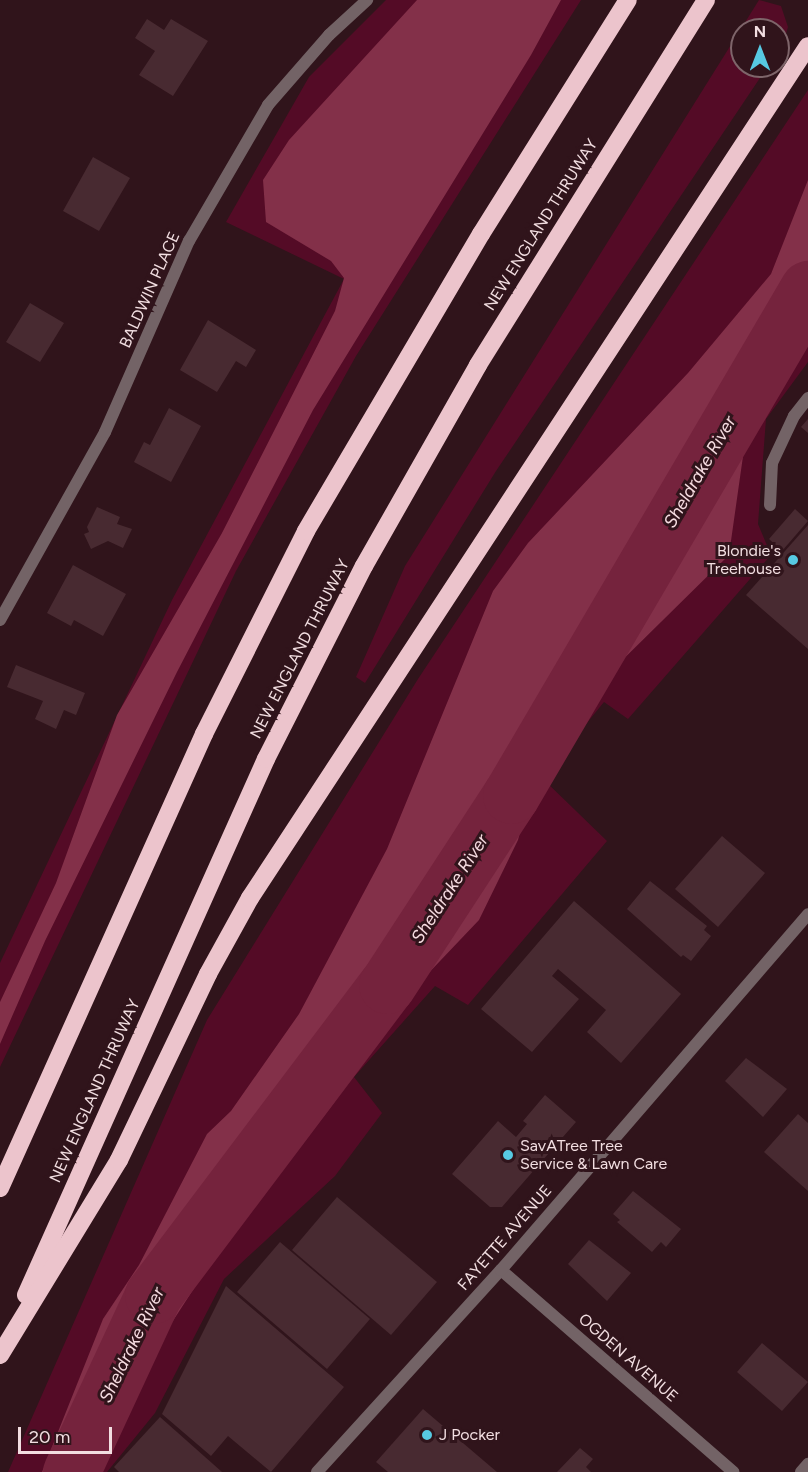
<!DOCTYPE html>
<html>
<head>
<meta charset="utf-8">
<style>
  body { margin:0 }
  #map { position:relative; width:808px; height:1472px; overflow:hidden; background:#30141b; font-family:Figtree,sans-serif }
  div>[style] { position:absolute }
  .green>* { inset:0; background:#540b26 }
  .forest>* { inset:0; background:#833049 }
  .river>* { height:57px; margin:-28.5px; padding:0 28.5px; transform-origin:28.5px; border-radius:28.5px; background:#75233d }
  .building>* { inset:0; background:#482a31 }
  .lane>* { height:12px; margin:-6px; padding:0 6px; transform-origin:6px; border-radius:6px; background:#736366 }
  .street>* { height:12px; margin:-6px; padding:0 6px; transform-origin:6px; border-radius:6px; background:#736366 }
  .highway>* { height:18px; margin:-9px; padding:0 9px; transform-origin:9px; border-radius:9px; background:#ecc4cc }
  .dots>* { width:16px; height:16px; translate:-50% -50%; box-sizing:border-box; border:3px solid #30141b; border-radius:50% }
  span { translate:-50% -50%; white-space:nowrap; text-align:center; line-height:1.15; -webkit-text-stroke:6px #30141b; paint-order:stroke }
  .street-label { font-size:16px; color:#f2dee1 }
  .poi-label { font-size:16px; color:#f2dee1 }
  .right { translate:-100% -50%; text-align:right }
  .left { translate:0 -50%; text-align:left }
  .water-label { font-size:18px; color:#f5dbe0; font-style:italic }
  .north { position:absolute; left:730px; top:18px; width:60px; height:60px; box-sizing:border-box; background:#30141b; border:2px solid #7e656a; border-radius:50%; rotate:0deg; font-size:16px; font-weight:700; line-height:24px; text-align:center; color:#f2dee1 }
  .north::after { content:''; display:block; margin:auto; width:21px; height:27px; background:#57c9e2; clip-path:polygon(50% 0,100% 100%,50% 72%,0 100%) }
  .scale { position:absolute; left:18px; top:1427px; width:94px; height:27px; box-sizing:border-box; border:3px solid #f2dee1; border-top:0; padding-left:8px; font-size:18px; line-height:21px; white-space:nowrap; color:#f2dee1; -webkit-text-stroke:4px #30141b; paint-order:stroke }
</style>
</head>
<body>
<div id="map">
  <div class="green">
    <div style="clip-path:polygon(386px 0,581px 0,356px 356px,236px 571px,0 1067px,0 963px,172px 600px,344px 279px,226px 222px,309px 77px)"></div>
    <div style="clip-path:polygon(759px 0,781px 6px,788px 27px,783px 44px,778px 51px,778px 30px,742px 30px,742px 66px,768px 66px,496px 471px,365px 683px,356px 677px,405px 566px)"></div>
    <div style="clip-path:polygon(808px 90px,808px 362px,766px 419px,758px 524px,771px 555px,628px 719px,604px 702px,542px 778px,607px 841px,468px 1005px,435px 986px,354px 1077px,382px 1113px,335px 1176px,224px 1279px,155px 1413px,107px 1472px,8px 1472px,207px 1020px,418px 679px)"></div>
  </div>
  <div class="forest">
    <div style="clip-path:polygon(417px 0,561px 0,531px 55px,313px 410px,177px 672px,45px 941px,0 1044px,0 1002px,56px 883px,117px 715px,222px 533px,335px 311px,344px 278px,331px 261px,266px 222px,263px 180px,289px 140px)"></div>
    <div style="clip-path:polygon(808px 180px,808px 326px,748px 421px,729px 555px,594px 688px,540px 757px,518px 840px,479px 920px,344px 1062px,336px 1100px,202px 1276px,132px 1384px,90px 1472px,42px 1472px,103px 1319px,139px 1265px,207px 1134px,231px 1111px,299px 1014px,387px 849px,493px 591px,528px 543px,688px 373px,771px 274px)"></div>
  </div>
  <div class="river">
    <div style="left:71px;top:1472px;width:195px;rotate:-65.1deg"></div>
    <div style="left:153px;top:1295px;width:388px;rotate:-53deg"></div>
    <div style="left:387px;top:985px;width:227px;rotate:-56.9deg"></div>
    <div style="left:511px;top:795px;width:587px;rotate:-59.59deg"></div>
  </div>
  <div class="building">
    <div style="clip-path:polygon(147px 19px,164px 30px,171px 19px,208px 41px,173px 96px,139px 75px,155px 51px,135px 38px)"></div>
    <div style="clip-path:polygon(93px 157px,130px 178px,99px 231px,63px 211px)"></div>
    <div style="clip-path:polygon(30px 303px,64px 323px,40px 362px,6px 342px)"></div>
    <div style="clip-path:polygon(208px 320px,256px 350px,246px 367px,236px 361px,217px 392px,180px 370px)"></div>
    <div style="clip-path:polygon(169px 408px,201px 426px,171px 482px,134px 462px,144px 442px,150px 445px)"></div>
    <div style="clip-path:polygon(808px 419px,808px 433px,801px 427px)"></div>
    <div style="clip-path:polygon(97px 507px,120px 517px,117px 524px,132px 529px,123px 548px,108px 541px,91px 549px,84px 534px,89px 532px,87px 527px)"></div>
    <div style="clip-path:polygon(795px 509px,808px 521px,782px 551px,769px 539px)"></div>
    <div style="clip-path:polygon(808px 525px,808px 649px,746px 595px)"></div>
    <div style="clip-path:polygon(73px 565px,126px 594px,103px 636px,74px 620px,71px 626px,47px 613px)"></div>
    <div style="clip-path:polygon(16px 665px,85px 693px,76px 715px,64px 710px,56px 729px,35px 719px,43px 701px,7px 687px)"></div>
    <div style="clip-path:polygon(722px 836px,765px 873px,718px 927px,675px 889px)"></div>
    <div style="clip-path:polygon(650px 881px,707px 926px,704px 930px,711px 936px,691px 961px,683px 955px,681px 957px,627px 909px)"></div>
    <div style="clip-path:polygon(574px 901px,681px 994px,621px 1063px,587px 1032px,606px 1010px,558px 969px,552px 976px,579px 999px,532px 1052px,481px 1009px)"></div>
    <div style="clip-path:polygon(746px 1058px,787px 1089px,763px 1117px,725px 1081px)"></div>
    <div style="clip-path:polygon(545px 1095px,576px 1122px,502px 1207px,490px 1207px,452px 1174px,498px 1121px,516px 1137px,527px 1124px,523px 1121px)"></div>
    <div style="clip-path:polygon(798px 1114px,808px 1123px,808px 1191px,764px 1152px)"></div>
    <div style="clip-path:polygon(633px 1191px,681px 1229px,666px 1247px,661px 1242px,652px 1252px,617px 1222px,620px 1220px,613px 1214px)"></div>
    <div style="clip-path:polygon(337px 1197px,437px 1282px,391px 1335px,292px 1250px)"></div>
    <div style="clip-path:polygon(589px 1240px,631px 1273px,607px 1301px,568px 1264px)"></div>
    <div style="clip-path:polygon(280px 1242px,370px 1319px,327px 1369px,237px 1292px)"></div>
    <div style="clip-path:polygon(226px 1286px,344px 1387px,271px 1472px,228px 1436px,211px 1456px,162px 1414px)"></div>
    <div style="clip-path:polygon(762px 1343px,808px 1382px,782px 1411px,737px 1372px)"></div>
    <div style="clip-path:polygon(423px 1409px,497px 1472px,388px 1472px,376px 1462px)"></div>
    <div style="clip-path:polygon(160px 1417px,222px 1472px,119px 1472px,114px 1467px)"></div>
    <div style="clip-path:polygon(580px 1448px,593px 1459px,586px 1467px,591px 1472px,557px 1472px)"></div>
  </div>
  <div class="lane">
    <div style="left:770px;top:505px;width:42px;rotate:-87.3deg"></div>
    <div style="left:772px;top:463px;width:52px;rotate:-64.9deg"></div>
    <div style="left:794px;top:416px;width:23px;rotate:-52deg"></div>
  </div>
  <div class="street">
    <div style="left:0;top:620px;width:215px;rotate:-60.8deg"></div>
    <div style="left:105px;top:432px;width:209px;rotate:-66.3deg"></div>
    <div style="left:189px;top:241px;width:157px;rotate:-59.8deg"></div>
    <div style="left:268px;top:105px;width:93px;rotate:-48.9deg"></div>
    <div style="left:329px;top:35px;width:52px;rotate:-42.6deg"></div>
    <div style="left:501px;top:1270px;width:308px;rotate:41deg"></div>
    <div style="left:317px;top:1472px;width:273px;rotate:-47.7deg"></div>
    <div style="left:501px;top:1270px;width:470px;rotate:-49.2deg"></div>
    <div style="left:801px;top:1472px;width:11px;rotate:-49deg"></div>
  </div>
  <div class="highway">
    <div style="left:0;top:1188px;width:498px;rotate:-65.8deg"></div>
    <div style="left:204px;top:734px;width:227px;rotate:-63.3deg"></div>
    <div style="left:306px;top:531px;width:345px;rotate:-59.5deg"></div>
    <div style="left:481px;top:234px;width:276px;rotate:-57.9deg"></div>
    <div style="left:26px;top:1295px;width:587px;rotate:-65.88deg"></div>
    <div style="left:266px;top:759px;width:216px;rotate:-63.1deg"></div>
    <div style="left:364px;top:566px;width:231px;rotate:-60.4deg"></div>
    <div style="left:478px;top:365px;width:430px;rotate:-58deg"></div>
    <div style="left:0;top:1355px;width:228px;rotate:-58.6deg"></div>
    <div style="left:119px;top:1160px;width:206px;rotate:-64.4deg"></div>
    <div style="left:208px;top:974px;width:87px;rotate:-61.1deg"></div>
    <div style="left:250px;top:898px;width:1018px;rotate:-56.78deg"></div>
  </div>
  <div class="dots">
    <div style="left:793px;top:560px;background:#57c9e2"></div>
    <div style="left:508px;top:1155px;background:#57c9e2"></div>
    <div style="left:427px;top:1435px;background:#57c9e2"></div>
  </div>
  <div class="street-label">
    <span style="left:541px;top:225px;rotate:-58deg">NEW ENGLAND THRUWAY</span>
    <span style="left:150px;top:290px;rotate:-66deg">BALDWIN PLACE</span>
    <span style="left:300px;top:649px;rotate:-63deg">NEW ENGLAND THRUWAY</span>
    <span style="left:95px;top:1091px;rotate:-66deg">NEW ENGLAND THRUWAY</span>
    <span style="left:505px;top:1238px;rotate:-49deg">FAYETTE AVENUE</span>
    <span style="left:628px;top:1358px;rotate:41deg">OGDEN AVENUE</span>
  </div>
  <div class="poi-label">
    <span class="right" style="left:781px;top:560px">Blondie's<br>Treehouse</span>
    <span class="left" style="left:520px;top:1155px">SavATree Tree<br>Service &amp; Lawn Care</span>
    <span class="left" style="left:439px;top:1435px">J Pocker</span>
  </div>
  <div class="water-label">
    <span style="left:700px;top:472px;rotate:-60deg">Sheldrake River</span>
    <span style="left:450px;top:889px;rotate:-57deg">Sheldrake River</span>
    <span style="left:132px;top:1345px;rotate:-64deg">Sheldrake River</span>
  </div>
  <div class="north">N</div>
  <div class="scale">20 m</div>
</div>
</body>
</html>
